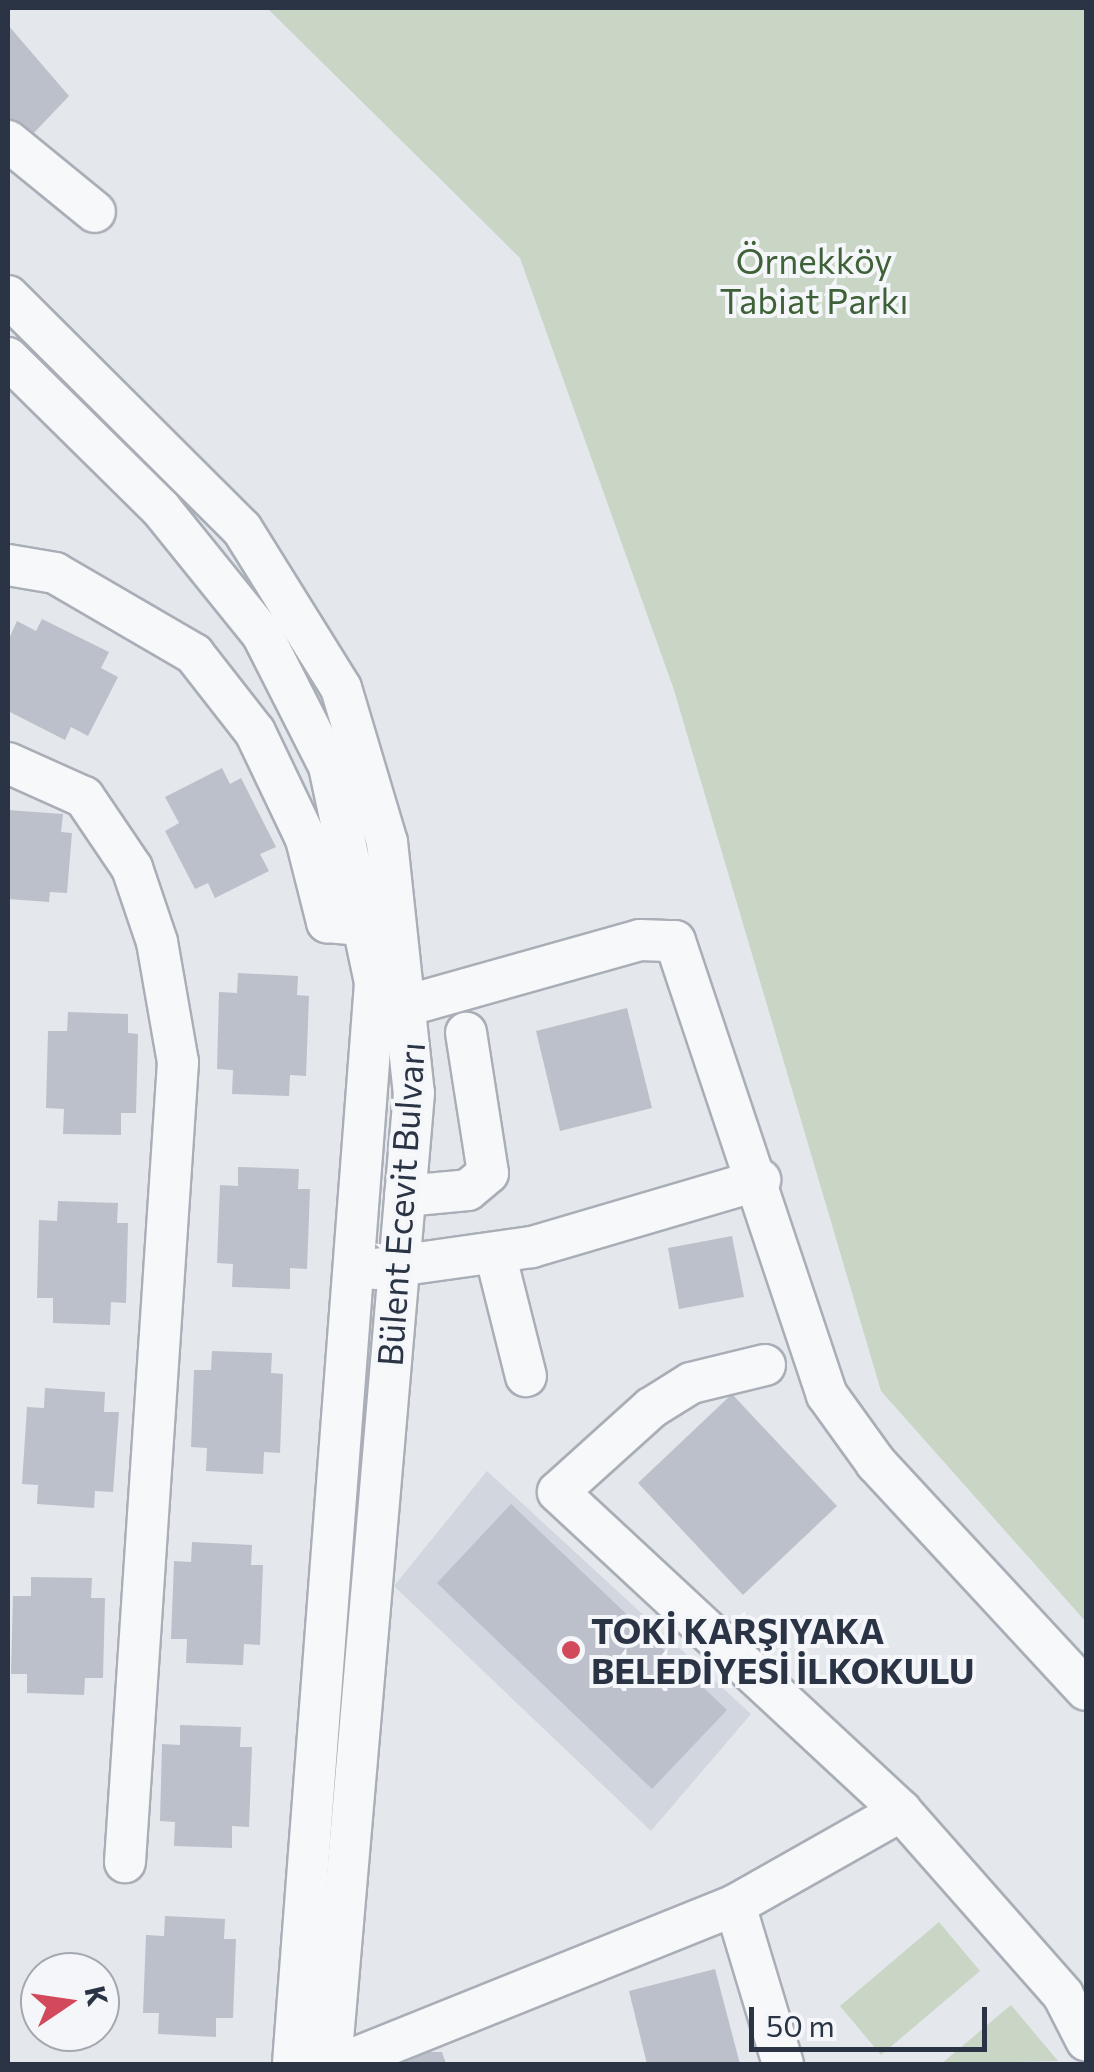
<!DOCTYPE html>
<html>
<head>
<meta charset="utf-8">
<style>
  body { margin:0 }
  #map { position:relative; width:1094px; height:2072px; overflow:hidden; background:#e4e7ec; font-family:Commissioner,sans-serif }
  div>[style] { position:absolute }
  .built>* { inset:0; background:#d2d6de }
  .green>* { inset:0; background:#c9d6c5 }
  .building>* { inset:0; background:#bbc0ca }
  .roads { filter:drop-shadow(2px 0 #a9aeb7) drop-shadow(-2px 0 #a9aeb7) drop-shadow(0 2px #a9aeb7) drop-shadow(0 -2px #a9aeb7) }
  .minor>* { height:40px; margin:-20px; padding:0 20px; transform-origin:20px; border-radius:20px; background:#f7f8fa }
  .dots>* { width:28px; height:28px; translate:-50% -50%; box-sizing:border-box; border:5px solid #f4f6f9; border-radius:50% }
  span { translate:-50% -50%; white-space:nowrap; text-align:center; line-height:1.15; -webkit-text-stroke:8px #f4f6f9; paint-order:stroke }
  .park-label { font-size:35px; color:#3f6138 }
  .street-label { font-size:35px; color:#2b3445 }
  .poi-label { font-size:35px; color:#2b3445; font-weight:700 }
  .left { translate:0 -50%; text-align:left }
  .frame { position:absolute; inset:0; border:10px solid #2b3445; pointer-events:none }
  .north { position:absolute; left:20px; top:1952px; width:100px; height:100px; box-sizing:border-box; background:#f4f6f9; border:2px solid #a4a8b1; border-radius:50%; rotate:77deg; font-size:28px; font-weight:700; line-height:40px; text-align:center; color:#2b3445 }
  .north::after { content:''; display:block; margin:auto; width:35px; height:45px; background:#d1495b; clip-path:polygon(50% 0,100% 100%,50% 72%,0 100%) }
  .scale { position:absolute; left:749px; top:2007px; width:238px; height:45px; box-sizing:border-box; border:5px solid #2b3445; border-top:0; padding-left:12px; font-size:30px; line-height:35px; white-space:nowrap; color:#2b3445; -webkit-text-stroke:8px #f4f6f9; paint-order:stroke }
</style>
</head>
<body>
<div id="map">
  <div class="built">
    <div style="clip-path:polygon(487px 1471px,751px 1714px,651px 1831px,394px 1586px)"></div>
  </div>
  <div class="green">
    <div style="clip-path:polygon(267px 8px,1086px 8px,1086px 1622px,881px 1391px,674px 690px,520px 258px)"></div>
    <div style="clip-path:polygon(939px 1922px,980px 1971px,881px 2055px,840px 2006px)"></div>
    <div style="clip-path:polygon(1011px 2005px,1058px 2061px,941px 2064px)"></div>
  </div>
  <div class="building">
    <div style="clip-path:polygon(8px 25px,69px 96px,30px 137px,8px 123px)"></div>
    <div style="clip-path:polygon(42px 619px,109px 652px,101px 668px,118px 677px,88px 736px,71px 727px,65px 740px,8px 711px,8px 641px,17px 621px,36px 631px)"></div>
    <div style="clip-path:polygon(222px 768px,230px 784px,241px 778px,276px 847px,260px 854px,269px 871px,215px 898px,208px 883px,195px 889px,165px 831px,179px 823px,165px 797px)"></div>
    <div style="clip-path:polygon(8px 810px,63px 814px,61px 832px,72px 833px,67px 893px,50px 892px,49px 902px,8px 899px)"></div>
    <div style="clip-path:polygon(238px 973px,298px 976px,297px 995px,309px 996px,306px 1076px,290px 1075px,289px 1096px,232px 1094px,233px 1070px,217px 1069px,219px 992px,237px 993px)"></div>
    <div style="clip-path:polygon(627px 1008px,652px 1108px,560px 1131px,536px 1031px)"></div>
    <div style="clip-path:polygon(68px 1012px,128px 1014px,128px 1033px,138px 1034px,136px 1113px,121px 1113px,121px 1135px,63px 1134px,64px 1109px,46px 1108px,48px 1031px,67px 1031px)"></div>
    <div style="clip-path:polygon(238px 1167px,299px 1169px,298px 1189px,310px 1189px,307px 1269px,290px 1268px,290px 1289px,232px 1287px,233px 1264px,217px 1263px,220px 1185px,238px 1186px)"></div>
    <div style="clip-path:polygon(58px 1201px,118px 1203px,117px 1223px,128px 1223px,126px 1303px,111px 1302px,110px 1325px,53px 1323px,53px 1298px,37px 1298px,39px 1220px,57px 1221px)"></div>
    <div style="clip-path:polygon(732px 1236px,744px 1297px,679px 1309px,668px 1248px)"></div>
    <div style="clip-path:polygon(212px 1351px,272px 1353px,271px 1373px,283px 1374px,280px 1453px,264px 1452px,263px 1474px,206px 1471px,207px 1448px,191px 1447px,194px 1370px,211px 1370px)"></div>
    <div style="clip-path:polygon(45px 1388px,105px 1392px,104px 1412px,119px 1412px,113px 1492px,95px 1491px,94px 1508px,37px 1504px,38px 1485px,22px 1484px,27px 1407px,44px 1408px)"></div>
    <div style="clip-path:polygon(732px 1394px,837px 1506px,743px 1595px,638px 1483px)"></div>
    <div style="clip-path:polygon(511px 1504px,727px 1710px,652px 1789px,437px 1583px)"></div>
    <div style="clip-path:polygon(192px 1542px,252px 1545px,251px 1565px,263px 1565px,260px 1645px,244px 1644px,243px 1665px,186px 1663px,187px 1639px,171px 1639px,174px 1561px,191px 1562px)"></div>
    <div style="clip-path:polygon(31px 1577px,92px 1578px,91px 1598px,105px 1598px,103px 1678px,85px 1678px,84px 1695px,27px 1693px,27px 1674px,11px 1674px,13px 1596px,31px 1596px)"></div>
    <div style="clip-path:polygon(180px 1725px,241px 1727px,240px 1747px,252px 1747px,249px 1827px,232px 1826px,232px 1848px,174px 1846px,175px 1822px,160px 1821px,162px 1744px,180px 1745px)"></div>
    <div style="clip-path:polygon(165px 1916px,225px 1919px,224px 1939px,236px 1939px,233px 2018px,216px 2018px,216px 2037px,158px 2034px,159px 2013px,143px 2013px,146px 1935px,164px 1936px)"></div>
    <div style="clip-path:polygon(715px 1969px,740px 2064px,647px 2064px,629px 1991px)"></div>
    <div style="clip-path:polygon(442px 2052px,446px 2064px,391px 2064px,428px 2052px)"></div>
  </div>
  <div class="roads">
    <div class="minor">
      <div style="left:8px;top:141px;width:112px;rotate:39.2deg"></div>
      <div style="left:8px;top:296px;width:330px;rotate:44.9deg"></div>
      <div style="left:242px;top:529px;width:187px;rotate:58.1deg"></div>
      <div style="left:341px;top:688px;width:161px;rotate:73.4deg"></div>
      <div style="left:387px;top:842px;width:252px;rotate:83.9deg"></div>
      <div style="left:414px;top:1093px;width:975px;rotate:94.89deg"></div>
      <div style="left:8px;top:358px;width:215px;rotate:44.6deg"></div>
      <div style="left:161px;top:509px;width:161px;rotate:51.1deg"></div>
      <div style="left:262px;top:634px;width:148px;rotate:63.1deg"></div>
      <div style="left:329px;top:766px;width:222px;rotate:78deg"></div>
      <div style="left:375px;top:983px;width:1084px;rotate:94.34deg"></div>
      <div style="left:8px;top:565px;width:48px;rotate:9.7deg"></div>
      <div style="left:55px;top:573px;width:161px;rotate:30.2deg"></div>
      <div style="left:194px;top:654px;width:99px;rotate:52deg"></div>
      <div style="left:255px;top:732px;width:119px;rotate:64.5deg"></div>
      <div style="left:306px;top:839px;width:86px;rotate:75.8deg"></div>
      <div style="left:327px;top:922px;width:37px;rotate:5deg"></div>
      <div style="left:8px;top:763px;width:83px;rotate:24.1deg"></div>
      <div style="left:84px;top:797px;width:86px;rotate:55.9deg"></div>
      <div style="left:132px;top:868px;width:78px;rotate:71.3deg"></div>
      <div style="left:157px;top:942px;width:122px;rotate:80.1deg"></div>
      <div style="left:178px;top:1062px;width:802px;rotate:93.79deg"></div>
      <div style="left:409px;top:1005px;width:240px;rotate:-15.7deg"></div>
      <div style="left:640px;top:940px;width:35px;rotate:2deg"></div>
      <div style="left:675px;top:941px;width:479px;rotate:71.5deg"></div>
      <div style="left:827px;top:1395px;width:84px;rotate:54.2deg"></div>
      <div style="left:876px;top:1463px;width:309px;rotate:47.2deg"></div>
      <div style="left:405px;top:1196px;width:63px;rotate:-5.4deg"></div>
      <div style="left:468px;top:1190px;width:26px;rotate:-40deg"></div>
      <div style="left:488px;top:1173px;width:142px;rotate:-98.9deg"></div>
      <div style="left:495px;top:1253px;width:127px;rotate:75.9deg"></div>
      <div style="left:375px;top:1269px;width:159px;rotate:-8deg"></div>
      <div style="left:532px;top:1247px;width:238px;rotate:-16.4deg"></div>
      <div style="left:765px;top:1365px;width:76px;rotate:166.3deg"></div>
      <div style="left:691px;top:1383px;width:47px;rotate:148deg"></div>
      <div style="left:651px;top:1408px;width:125px;rotate:137.9deg"></div>
      <div style="left:558px;top:1492px;width:468px;rotate:42.9deg"></div>
      <div style="left:901px;top:1811px;width:245px;rotate:48.6deg"></div>
      <div style="left:1063px;top:1995px;width:51px;rotate:62.9deg"></div>
      <div style="left:735px;top:1905px;width:166px;rotate:73.2deg"></div>
      <div style="left:340px;top:2064px;width:426px;rotate:-21.9deg"></div>
      <div style="left:735px;top:1905px;width:191px;rotate:-29.5deg"></div>
    </div>
  </div>
  <div class="dots">
    <div style="left:571px;top:1650px;background:#d1495b"></div>
  </div>
  <div class="park-label">
    <span style="left:814px;top:280px">Örnekköy<br>Tabiat Parkı</span>
  </div>
  <div class="street-label">
    <span style="left:400px;top:1204px;rotate:-86deg">Bülent Ecevit Bulvarı</span>
  </div>
  <div class="poi-label">
    <span class="left" style="left:591px;top:1650px">TOKİ KARŞIYAKA<br>BELEDİYESİ İLKOKULU</span>
  </div>
  <div class="frame"></div>
  <div class="north">K</div>
  <div class="scale">50 m</div>
</div>
</body>
</html>
